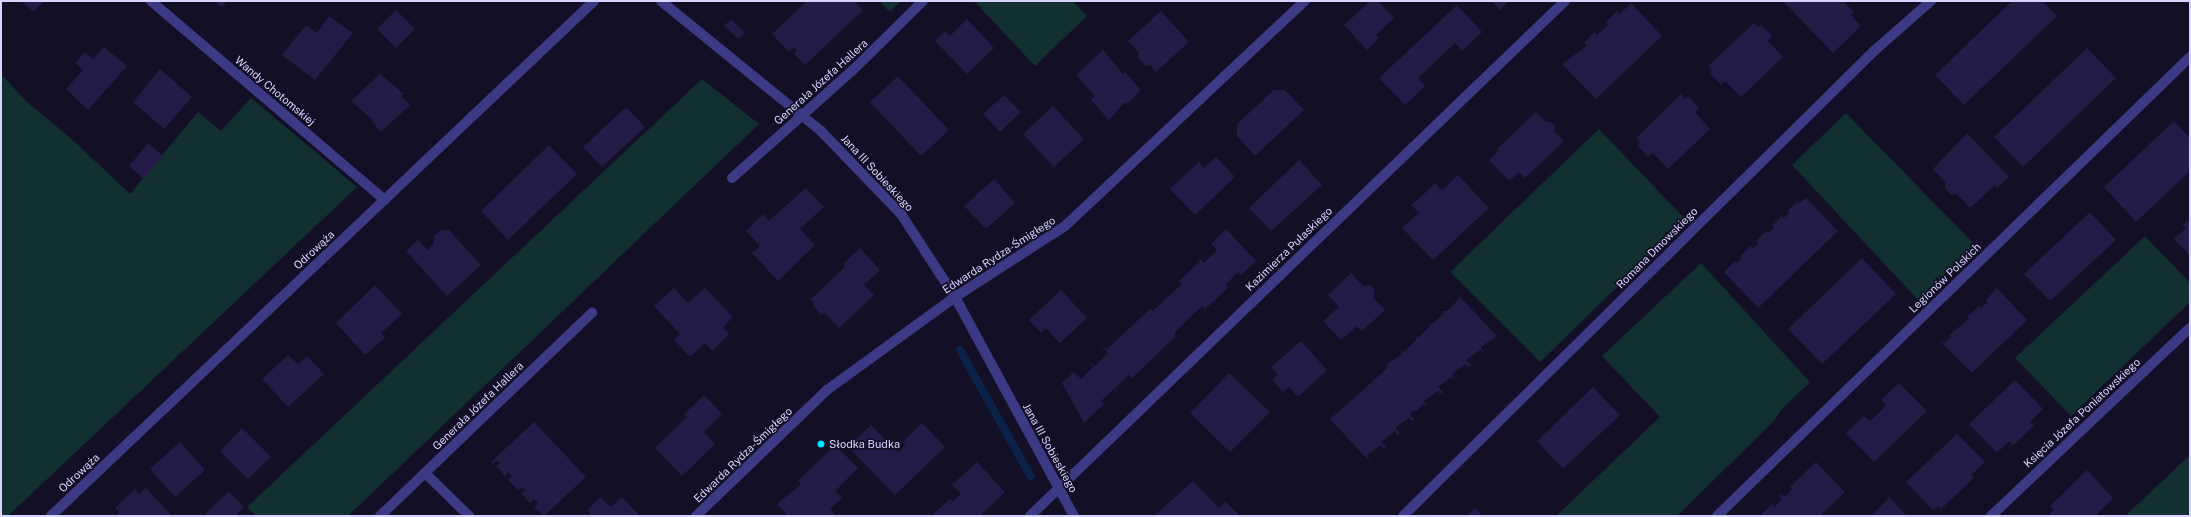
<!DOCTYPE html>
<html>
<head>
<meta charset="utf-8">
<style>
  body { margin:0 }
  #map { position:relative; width:2191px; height:517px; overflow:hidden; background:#130f26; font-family:"Public Sans",sans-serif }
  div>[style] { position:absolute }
  .green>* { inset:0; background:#12302f }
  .stream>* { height:8px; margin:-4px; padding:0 4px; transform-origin:4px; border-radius:4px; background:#0c2248 }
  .building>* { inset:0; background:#241b47 }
  .street>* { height:10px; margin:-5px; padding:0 5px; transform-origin:5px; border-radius:5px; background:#3d3a85 }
  .dots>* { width:11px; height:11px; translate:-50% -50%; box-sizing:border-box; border:2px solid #130f26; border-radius:50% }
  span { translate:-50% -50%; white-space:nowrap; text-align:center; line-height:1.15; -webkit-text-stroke:3.5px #130f26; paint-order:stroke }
  .street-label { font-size:11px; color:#d9d4ff }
  .poi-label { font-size:11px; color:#d9d4ff }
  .left { translate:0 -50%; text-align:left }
  .frame { position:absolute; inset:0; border:2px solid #d9d4ff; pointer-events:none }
</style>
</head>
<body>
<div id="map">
  <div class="green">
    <div style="clip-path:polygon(879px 1px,901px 1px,890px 12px)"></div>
    <div style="clip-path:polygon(974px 1px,1073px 1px,1087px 16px,1035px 66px)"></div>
    <div style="clip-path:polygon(1px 74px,27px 102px,75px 142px,130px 194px,198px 112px,221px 131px,251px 98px,357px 187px,8px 516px,1px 516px)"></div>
    <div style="clip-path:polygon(702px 79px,759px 124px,348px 516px,256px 516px,247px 507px)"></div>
    <div style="clip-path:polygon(1846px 113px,1977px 247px,1920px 302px,1792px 165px)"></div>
    <div style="clip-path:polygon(1599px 129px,1686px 220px,1540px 362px,1450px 272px)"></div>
    <div style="clip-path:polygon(2145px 236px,2190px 283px,2190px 302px,2071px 416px,2015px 358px)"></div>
    <div style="clip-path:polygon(1701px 263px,1810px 382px,1780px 411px,1774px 421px,1677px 516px,1556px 516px,1660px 417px,1602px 356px)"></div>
    <div style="clip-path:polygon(2190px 455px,2190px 516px,2125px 516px)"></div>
  </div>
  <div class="stream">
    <div style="left:960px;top:350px;width:145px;rotate:60.8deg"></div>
  </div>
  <div class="building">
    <div style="clip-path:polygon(21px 1px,44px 1px,34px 12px)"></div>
    <div style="clip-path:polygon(215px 1px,227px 1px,222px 7px)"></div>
    <div style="clip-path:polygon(807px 1px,854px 1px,863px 10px,805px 65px,794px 54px,797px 51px,794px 47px,789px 52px,772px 34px)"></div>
    <div style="clip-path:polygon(1370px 1px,1378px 1px,1394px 18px,1376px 35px,1379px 38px,1367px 50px,1344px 25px)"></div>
    <div style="clip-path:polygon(1492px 1px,1509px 1px,1500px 10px)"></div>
    <div style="clip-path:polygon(1783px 1px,1843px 1px,1854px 12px,1851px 15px,1861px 26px,1833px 53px)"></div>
    <div style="clip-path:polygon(2012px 1px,2042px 1px,2057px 16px,1964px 105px,1935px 75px)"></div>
    <div style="clip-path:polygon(1631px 3px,1662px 36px,1596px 99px,1562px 64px,1587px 46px,1584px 43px,1594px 32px,1597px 35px,1608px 25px,1606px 22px,1617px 11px,1619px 15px)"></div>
    <div style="clip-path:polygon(1457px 5px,1482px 32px,1462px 51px,1455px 43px,1436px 61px,1418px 78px,1425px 86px,1405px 105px,1379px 78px)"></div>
    <div style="clip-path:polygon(396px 10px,415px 29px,396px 48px,377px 29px)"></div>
    <div style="clip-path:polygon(1161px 11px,1189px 42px,1156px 72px,1150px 65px,1146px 66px,1138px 58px,1139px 53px,1128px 41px)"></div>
    <div style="clip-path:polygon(329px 16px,353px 33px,315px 80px,282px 55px,306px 25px,317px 33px)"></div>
    <div style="clip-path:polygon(731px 19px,745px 33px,738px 39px,724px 26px)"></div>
    <div style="clip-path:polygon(967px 19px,994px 48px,967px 74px,935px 41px,945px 31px,950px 36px)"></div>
    <div style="clip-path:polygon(1754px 23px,1758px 27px,1761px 25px,1772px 36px,1768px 41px,1783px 57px,1741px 97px,1725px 81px,1721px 85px,1710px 73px,1712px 71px,1708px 66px)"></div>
    <div style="clip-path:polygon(104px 47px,127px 66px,88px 110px,66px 89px,83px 70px,75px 63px,85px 52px,93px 59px)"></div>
    <div style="clip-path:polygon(2087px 48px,2116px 78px,2023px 167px,1994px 137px)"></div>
    <div style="clip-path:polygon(1103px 50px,1123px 74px,1125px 72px,1141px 90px,1127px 104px,1125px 102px,1109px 120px,1091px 100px,1095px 96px,1076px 75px)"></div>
    <div style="clip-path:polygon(160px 69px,192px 97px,164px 129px,133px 102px)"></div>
    <div style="clip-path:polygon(380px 74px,404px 94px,401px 96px,410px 105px,381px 132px,372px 122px,373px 120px,351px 101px)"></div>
    <div style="clip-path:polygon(898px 76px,949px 130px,921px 156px,870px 102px)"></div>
    <div style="clip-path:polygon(1274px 90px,1285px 90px,1304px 110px,1255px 156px,1237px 136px,1237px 124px)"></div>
    <div style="clip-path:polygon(1681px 94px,1685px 99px,1688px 96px,1699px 108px,1695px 112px,1710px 129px,1668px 169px,1653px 153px,1648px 157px,1637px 145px,1640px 143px,1636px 138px)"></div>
    <div style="clip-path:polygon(1004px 95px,1021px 112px,1000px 132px,983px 114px)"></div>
    <div style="clip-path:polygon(1053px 106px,1084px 139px,1054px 167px,1023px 134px)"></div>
    <div style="clip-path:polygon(626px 107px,645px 127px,602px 167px,583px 147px)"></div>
    <div style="clip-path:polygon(1536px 112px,1546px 122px,1551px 122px,1555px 126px,1554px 131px,1564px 141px,1525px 178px,1519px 172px,1509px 181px,1489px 160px,1498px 151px,1497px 149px)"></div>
    <div style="clip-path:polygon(2174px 121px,2190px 138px,2190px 171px,2136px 222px,2104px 187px)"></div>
    <div style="clip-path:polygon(1967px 133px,2009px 177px,1997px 188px,1995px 185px,1970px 208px,1957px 194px,1951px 195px,1945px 188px,1945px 182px,1933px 169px)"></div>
    <div style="clip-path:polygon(148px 143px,163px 156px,144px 179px,129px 166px)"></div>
    <div style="clip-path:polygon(549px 145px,577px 174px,508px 240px,481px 211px)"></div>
    <div style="clip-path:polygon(1216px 157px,1235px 177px,1195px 215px,1170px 189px,1199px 162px,1204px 168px)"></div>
    <div style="clip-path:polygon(1299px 160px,1322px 185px,1271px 231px,1249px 208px)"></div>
    <div style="clip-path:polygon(1458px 175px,1489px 208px,1433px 260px,1402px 228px,1419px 213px,1411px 205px,1424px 194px,1435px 183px,1442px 191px)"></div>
    <div style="clip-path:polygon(994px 179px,1015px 203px,986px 229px,964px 206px)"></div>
    <div style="clip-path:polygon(806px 188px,824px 207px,800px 229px,815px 245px,778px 281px,752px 253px,760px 246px,746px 231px,763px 214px,769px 221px)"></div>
    <div style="clip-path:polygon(1806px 198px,1838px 231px,1758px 308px,1724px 272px,1735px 261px,1737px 263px,1742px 258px,1740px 256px,1751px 246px,1753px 248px,1758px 243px,1756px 241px,1766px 231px,1769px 233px,1774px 228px,1772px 226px,1782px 215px,1784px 218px,1789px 213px,1788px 211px,1798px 201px,1800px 203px)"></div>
    <div style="clip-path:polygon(2090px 212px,2116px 240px,2050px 301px,2024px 274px)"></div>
    <div style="clip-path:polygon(2190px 219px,2190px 256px,2174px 239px,2186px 228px,2183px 225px)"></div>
    <div style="clip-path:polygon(1226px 229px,1256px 261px,1241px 275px,1238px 272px,1225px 285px,1228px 288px,1205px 309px,1202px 306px,1174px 333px,1176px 336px,1132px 378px,1129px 375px,1115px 388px,1118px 393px,1114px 389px,1101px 401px,1104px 404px,1084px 423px,1062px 383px,1074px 372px,1081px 379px,1093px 367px,1087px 360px,1095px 366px,1108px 353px,1100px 344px,1107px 349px,1151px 308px,1153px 311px,1167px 298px,1165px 294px,1168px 297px,1182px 284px,1179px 281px,1200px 261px,1198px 256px,1204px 263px,1217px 250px,1211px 244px)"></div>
    <div style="clip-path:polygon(441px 230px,449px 230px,481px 265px,447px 296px,406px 251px,418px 240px,427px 250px,434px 244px,434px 236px)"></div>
    <div style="clip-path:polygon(860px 248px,880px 270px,864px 285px,874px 295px,839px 328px,825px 313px,821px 315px,813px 306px,814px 302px,811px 299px,845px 267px,843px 264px)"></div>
    <div style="clip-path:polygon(1862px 258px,1896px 294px,1822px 364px,1788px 329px)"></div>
    <div style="clip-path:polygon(1351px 273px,1363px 286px,1370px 285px,1375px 290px,1373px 297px,1385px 310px,1362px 331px,1357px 326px,1341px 340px,1323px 321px,1339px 307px,1328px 295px)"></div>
    <div style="clip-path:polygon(375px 285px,402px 314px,381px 333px,385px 338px,365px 355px,336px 323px)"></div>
    <div style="clip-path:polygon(674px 288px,688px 303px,705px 288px,733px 317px,723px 327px,729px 334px,712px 351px,705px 343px,690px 357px,674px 340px,680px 334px,654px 306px)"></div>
    <div style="clip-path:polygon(1997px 288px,2027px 320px,1972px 373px,1941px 342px,1945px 343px,1951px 337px,1949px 335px,1969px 319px,1967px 317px,1979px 306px,1981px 308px,1988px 302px,1986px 300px)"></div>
    <div style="clip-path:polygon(1061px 290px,1087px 318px,1060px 343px,1046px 328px,1041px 333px,1029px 320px)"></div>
    <div style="clip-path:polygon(1459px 296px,1497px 336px,1481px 347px,1484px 353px,1480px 350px,1466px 360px,1471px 365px,1469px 367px,1466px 364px,1452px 374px,1456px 380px,1452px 377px,1438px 387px,1443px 392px,1441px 394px,1438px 391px,1424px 401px,1428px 407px,1423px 404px,1416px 412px,1414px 410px,1410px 414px,1414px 419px,1412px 421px,1409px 418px,1395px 428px,1400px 433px,1398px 435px,1395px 431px,1381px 442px,1386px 447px,1384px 449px,1381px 445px,1367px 455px,1370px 462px,1330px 419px,1359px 394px,1360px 391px,1361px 392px,1373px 381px,1374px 377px,1375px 379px,1388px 367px,1386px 365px,1402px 354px,1402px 350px,1404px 352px,1416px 340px,1416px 336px,1418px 338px,1430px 326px,1430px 323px,1432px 324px,1444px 313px,1442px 311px,1447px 311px,1459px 299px)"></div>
    <div style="clip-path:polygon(1301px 341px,1327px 370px,1298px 397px,1289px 387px,1283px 392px,1272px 380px,1278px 375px,1271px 367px)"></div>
    <div style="clip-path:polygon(288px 355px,298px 364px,307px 356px,324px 374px,288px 407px,262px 379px)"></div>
    <div style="clip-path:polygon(1229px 373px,1270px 412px,1230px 452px,1190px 413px)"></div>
    <div style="clip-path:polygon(2015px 380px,2043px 409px,2030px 422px,2034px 425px,2023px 436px,2013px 445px,2009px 441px,1997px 453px,1969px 424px)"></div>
    <div style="clip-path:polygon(1899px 383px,1927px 411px,1874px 462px,1846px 433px,1864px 416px,1870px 421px,1878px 414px,1886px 405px,1881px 400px)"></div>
    <div style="clip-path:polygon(1593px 387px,1620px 415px,1563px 469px,1537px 441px)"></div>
    <div style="clip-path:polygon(704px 395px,726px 418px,721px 415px,704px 432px,715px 444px,682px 476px,655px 448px,687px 417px,684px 414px)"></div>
    <div style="clip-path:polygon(534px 422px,586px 477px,544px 516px,534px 507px,538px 503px,534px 499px,530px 503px,521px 493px,525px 490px,522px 487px,518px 490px,508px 480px,512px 476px,508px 472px,505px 476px,496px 466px,500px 463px,497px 460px,493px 464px,491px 462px)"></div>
    <div style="clip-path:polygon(922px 423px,945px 447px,895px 495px,848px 447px,871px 425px,898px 452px,905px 445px,903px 442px)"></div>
    <div style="clip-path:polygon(242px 428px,271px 457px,248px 479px,220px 451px)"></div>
    <div style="clip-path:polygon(1957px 434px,1985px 462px,1971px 475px,1974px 478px,1941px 509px,1938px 506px,1933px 510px,1906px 482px)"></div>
    <div style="clip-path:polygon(180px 442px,205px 470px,175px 497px,150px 469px)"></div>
    <div style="clip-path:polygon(835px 445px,858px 468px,835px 491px,842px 498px,830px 509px,836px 516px,783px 516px,786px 513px,777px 504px,801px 484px,798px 481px)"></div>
    <div style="clip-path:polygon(977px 462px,1005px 492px,980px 516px,931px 516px,950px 499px,953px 501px,961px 494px,952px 485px)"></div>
    <div style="clip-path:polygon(1816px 462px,1845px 492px,1820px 516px,1760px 516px,1772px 504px,1774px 507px,1782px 499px,1779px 496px,1781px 494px,1785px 497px,1792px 489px,1790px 487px)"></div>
    <div style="clip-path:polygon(2087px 470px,2113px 498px,2095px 516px,2048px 516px,2054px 510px,2050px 506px)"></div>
    <div style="clip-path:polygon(1193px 481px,1219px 508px,1225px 501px,1240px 516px,1154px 516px)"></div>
    <div style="clip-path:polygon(146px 488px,172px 516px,116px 516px,120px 512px,115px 508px,135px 489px,139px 494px)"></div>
    <div style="clip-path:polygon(229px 491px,244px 507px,235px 516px,203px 516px)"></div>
    <div style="clip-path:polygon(1887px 495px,1907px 516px,1870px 516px,1888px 499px)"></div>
    <div style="clip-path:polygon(600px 497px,611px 507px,622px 497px,640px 516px,588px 516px,591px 514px,587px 510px)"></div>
    <div style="clip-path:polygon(1475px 508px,1483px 516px,1466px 516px)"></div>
  </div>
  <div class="street">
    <div style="left:151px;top:1px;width:307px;rotate:40.4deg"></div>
    <div style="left:661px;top:1px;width:206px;rotate:39.1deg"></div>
    <div style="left:821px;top:131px;width:115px;rotate:46.1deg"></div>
    <div style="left:901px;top:214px;width:99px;rotate:57deg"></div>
    <div style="left:955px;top:297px;width:249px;rotate:61.5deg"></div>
    <div style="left:732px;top:178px;width:162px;rotate:-41.8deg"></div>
    <div style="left:853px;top:70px;width:98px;rotate:-44.6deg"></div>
    <div style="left:425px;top:473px;width:62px;rotate:44.3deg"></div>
    <div style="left:51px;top:516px;width:748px;rotate:-43.48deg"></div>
    <div style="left:380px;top:516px;width:294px;rotate:-43.8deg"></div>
    <div style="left:696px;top:516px;width:182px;rotate:-43.9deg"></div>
    <div style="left:827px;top:390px;width:158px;rotate:-36deg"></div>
    <div style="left:955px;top:297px;width:131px;rotate:-32.8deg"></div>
    <div style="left:1065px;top:226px;width:329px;rotate:-43.2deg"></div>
    <div style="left:1030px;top:516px;width:743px;rotate:-43.91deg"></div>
    <div style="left:1403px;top:516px;width:662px;rotate:-44.63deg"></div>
    <div style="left:1874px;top:51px;width:76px;rotate:-41.3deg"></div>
    <div style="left:1717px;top:516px;width:659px;rotate:-44.14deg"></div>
    <div style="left:1991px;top:516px;width:274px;rotate:-43.4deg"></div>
  </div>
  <div class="dots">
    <div style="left:821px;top:444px;background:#00e5ff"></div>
  </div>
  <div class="street-label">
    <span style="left:821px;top:82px;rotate:-42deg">Generała Józefa Hallera</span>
    <span style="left:275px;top:91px;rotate:40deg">Wandy Chotomskiej</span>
    <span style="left:877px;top:173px;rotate:47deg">Jana III Sobieskiego</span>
    <span style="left:1657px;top:248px;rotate:-45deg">Romana Dmowskiego</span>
    <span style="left:1289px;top:249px;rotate:-44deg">Kazimierza Pułaskiego</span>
    <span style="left:314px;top:250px;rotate:-43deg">Odrowąża</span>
    <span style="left:999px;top:255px;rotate:-33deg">Edwarda Rydza-Śmigłego</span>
    <span style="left:1945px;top:278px;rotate:-44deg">Legionów Polskich</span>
    <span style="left:478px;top:406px;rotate:-44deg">Generała Józefa Hallera</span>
    <span style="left:2082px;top:413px;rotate:-43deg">Księcia Józefa Poniatowskiego</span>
    <span style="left:1050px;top:448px;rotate:61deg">Jana III Sobieskiego</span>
    <span style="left:743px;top:455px;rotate:-44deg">Edwarda Rydza-Śmigłego</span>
    <span style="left:79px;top:473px;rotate:-43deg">Odrowąża</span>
  </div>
  <div class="poi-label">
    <span class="left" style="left:829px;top:444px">Słodka Budka</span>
  </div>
  <div class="frame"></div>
</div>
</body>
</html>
